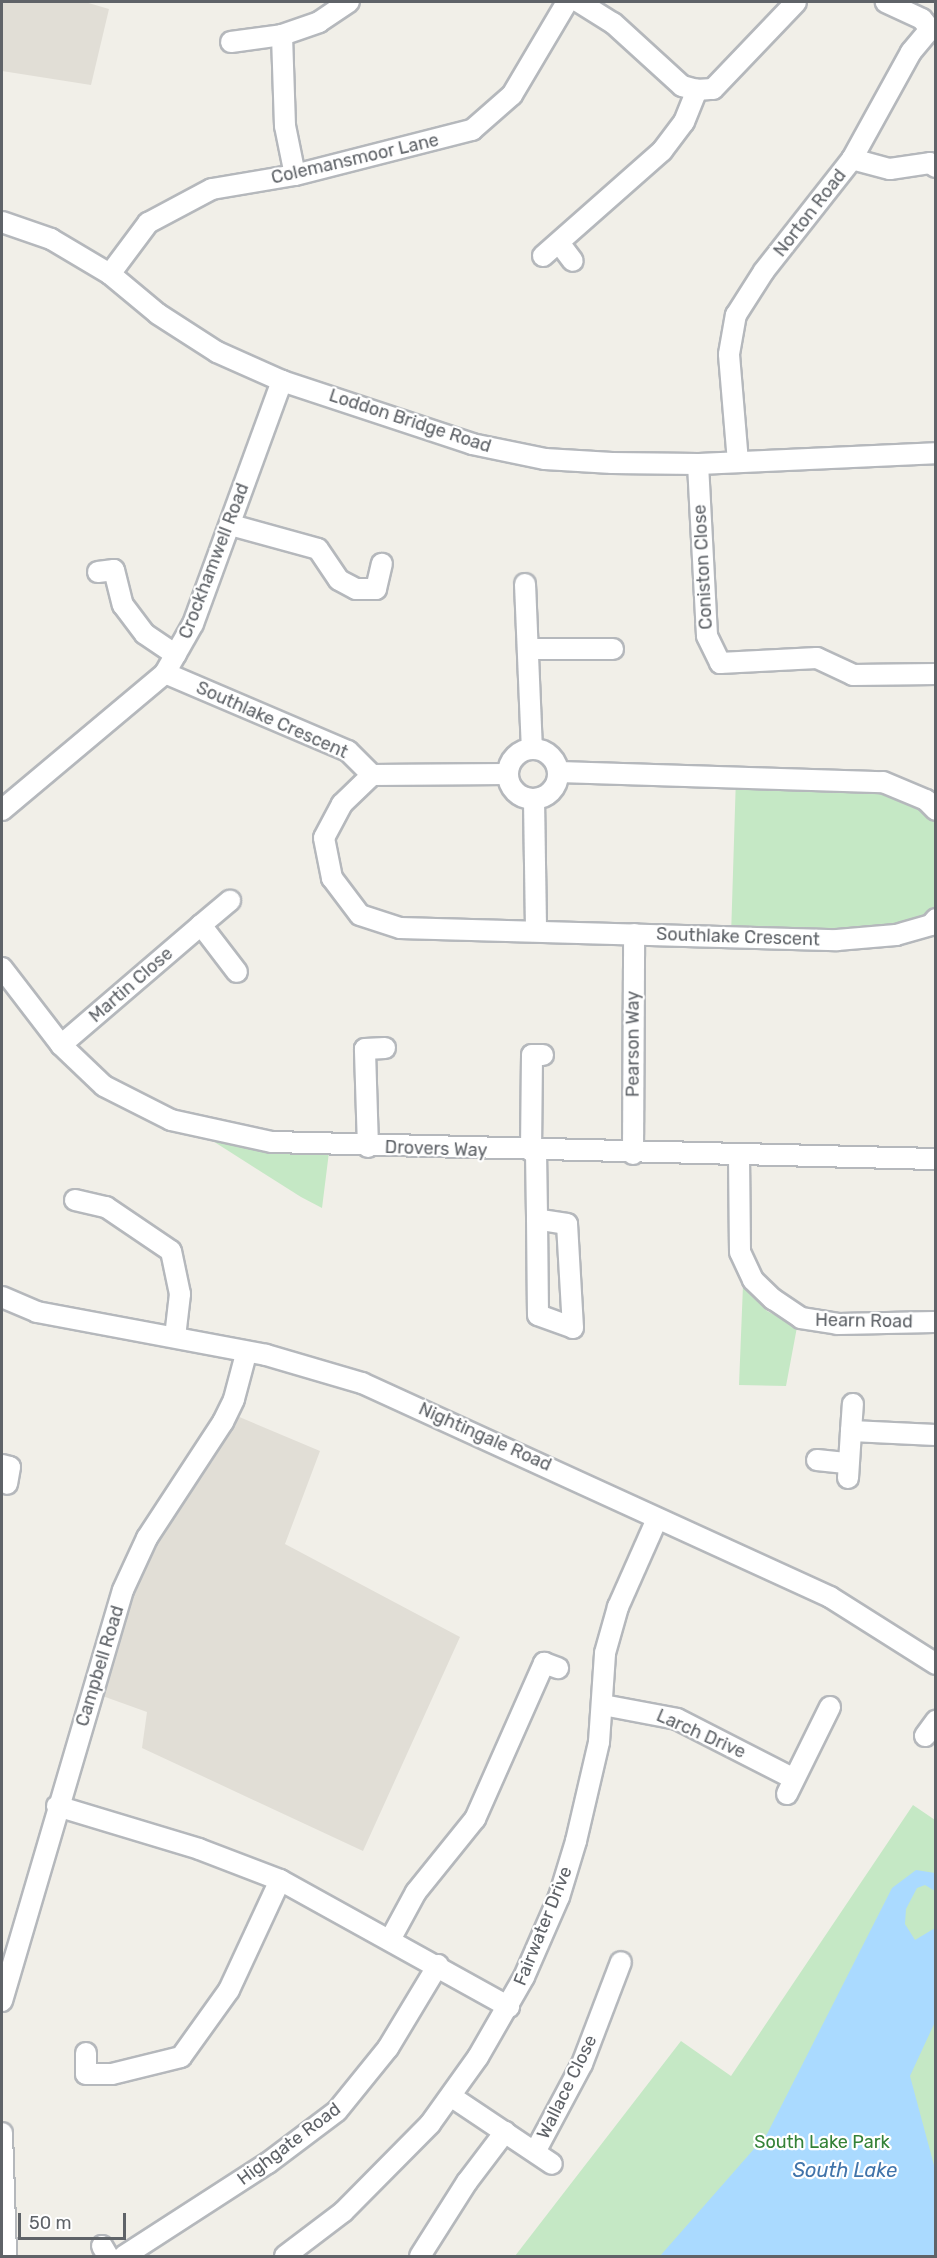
<!DOCTYPE html>
<html>
<head>
<meta charset="utf-8">
<style>
  body { margin:0 }
  #map { position:relative; width:937px; height:2258px; overflow:hidden; background:#f1efe8; font-family:Rubik,sans-serif }
  div>[style] { position:absolute }
  .education>* { inset:0; background:#e1ded6 }
  .green>* { inset:0; background:#c5e8c5 }
  .water>* { inset:0; background:#aadaff }
  .roads { filter:drop-shadow(2px 0 #b5b8bc) drop-shadow(-2px 0 #b5b8bc) drop-shadow(0 2px #b5b8bc) drop-shadow(0 -2px #b5b8bc) }
  .minor>* { height:20px; margin:-10px; padding:0 10px; transform-origin:10px; border-radius:10px; background:#fff }
  .minor>.ring { margin:-10px; padding:0; box-sizing:content-box; background:none; border:20px solid #fff; border-radius:50% }
  span { translate:-50% -50%; white-space:nowrap; text-align:center; line-height:1.15; -webkit-text-stroke:4.5px #fff; paint-order:stroke }
  .street-label { font-size:18px; color:#5f6368 }
  .park-label { font-size:18px; color:#348238 }
  .water-label { font-size:20px; color:#4174aa; font-style:italic }
  .frame { position:absolute; inset:0; border:3px solid #5f6368; pointer-events:none }
  .scale { position:absolute; left:18px; top:2213px; width:108px; height:27px; box-sizing:border-box; border:3px solid #5f6368; border-top:0; padding-left:8px; font-size:18px; line-height:21px; white-space:nowrap; color:#5f6368; -webkit-text-stroke:4px #fff; paint-order:stroke }
</style>
</head>
<body>
<div id="map">
  <div class="education">
    <div style="clip-path:polygon(2px 2px,85px 2px,109px 9px,91px 85px,2px 71px)"></div>
    <div style="clip-path:polygon(237px 1416px,320px 1451px,285px 1544px,460px 1637px,363px 1851px,142px 1748px,147px 1712px,97px 1694px,152px 1538px,174px 1502px,212px 1462px)"></div>
  </div>
  <div class="green">
    <div style="clip-path:polygon(736px 777px,883px 782px,935px 810px,936px 919px,931px 925px,731px 936px)"></div>
    <div style="clip-path:polygon(205px 1136px,329px 1152px,322px 1208px,301px 1197px)"></div>
    <div style="clip-path:polygon(743px 1285px,767px 1311px,797px 1327px,786px 1386px,739px 1385px)"></div>
    <div style="clip-path:polygon(913px 1805px,935px 1820px,935px 2256px,515px 2256px,681px 2041px,731px 2076px)"></div>
  </div>
  <div class="water">
    <div style="clip-path:polygon(916px 1870px,935px 1873px,935px 1891px,925px 1885px,917px 1888px,906px 1909px,905px 1924px,915px 1940px,935px 1928px,935px 2022px,910px 2076px,935px 2169px,935px 2256px,660px 2256px,767px 2134px,892px 1888px)"></div>
  </div>
  <div class="roads">
    <div class="minor">
      <div style="left:579px;top:2px;width:40px;rotate:32deg"></div>
      <div style="left:613px;top:23px;width:93px;rotate:42.4deg"></div>
      <div style="left:682px;top:86px;width:16px;rotate:15deg"></div>
      <div style="left:697px;top:90px;width:16px;rotate:-4deg"></div>
      <div style="left:713px;top:89px;width:120px;rotate:-46.3deg"></div>
      <div style="left:231px;top:42px;width:51px;rotate:-7.8deg"></div>
      <div style="left:852px;top:159px;width:39px;rotate:15deg"></div>
      <div style="left:890px;top:169px;width:40px;rotate:-8.5deg"></div>
      <div style="left:930px;top:163px;width:7px;rotate:34deg"></div>
      <div style="left:295px;top:175px;width:50px;rotate:-101.5deg"></div>
      <div style="left:285px;top:126px;width:91px;rotate:-91.9deg"></div>
      <div style="left:282px;top:35px;width:39px;rotate:-19deg"></div>
      <div style="left:319px;top:22px;width:36px;rotate:-34deg"></div>
      <div style="left:2px;top:222px;width:52px;rotate:19.1deg"></div>
      <div style="left:51px;top:239px;width:69px;rotate:30.7deg"></div>
      <div style="left:110px;top:274px;width:62px;rotate:39.8deg"></div>
      <div style="left:158px;top:314px;width:70px;rotate:32.8deg"></div>
      <div style="left:217px;top:352px;width:71px;rotate:24deg"></div>
      <div style="left:282px;top:381px;width:200px;rotate:18.3deg"></div>
      <div style="left:472px;top:444px;width:75px;rotate:11.6deg"></div>
      <div style="left:545px;top:459px;width:67px;rotate:3.4deg"></div>
      <div style="left:612px;top:463px;width:86px;rotate:0.7deg"></div>
      <div style="left:698px;top:464px;width:238px;rotate:-2.6deg"></div>
      <div style="left:560px;top:244px;width:21px;rotate:53deg"></div>
      <div style="left:543px;top:256px;width:159px;rotate:-41.4deg"></div>
      <div style="left:662px;top:151px;width:36px;rotate:-53deg"></div>
      <div style="left:684px;top:122px;width:35px;rotate:-68deg"></div>
      <div style="left:110px;top:274px;width:64px;rotate:-53.3deg"></div>
      <div style="left:148px;top:223px;width:72px;rotate:-28deg"></div>
      <div style="left:212px;top:189px;width:84px;rotate:-9.6deg"></div>
      <div style="left:295px;top:175px;width:183px;rotate:-14.3deg"></div>
      <div style="left:472px;top:130px;width:53px;rotate:-41.2deg"></div>
      <div style="left:512px;top:95px;width:108px;rotate:-59.4deg"></div>
      <div style="left:738px;top:462px;width:108px;rotate:-94.8deg"></div>
      <div style="left:729px;top:354px;width:40px;rotate:-80deg"></div>
      <div style="left:736px;top:315px;width:52px;rotate:-57.5deg"></div>
      <div style="left:764px;top:271px;width:142px;rotate:-51.8deg"></div>
      <div style="left:852px;top:159px;width:122px;rotate:-61.1deg"></div>
      <div style="left:911px;top:52px;width:30px;rotate:-50deg"></div>
      <div style="left:930px;top:29px;width:13px;rotate:-129deg"></div>
      <div style="left:922px;top:19px;width:40px;rotate:-155deg"></div>
      <div style="left:698px;top:464px;width:172px;rotate:87deg"></div>
      <div style="left:707px;top:636px;width:30px;rotate:64deg"></div>
      <div style="left:720px;top:663px;width:97px;rotate:-3deg"></div>
      <div style="left:817px;top:658px;width:40px;rotate:25deg"></div>
      <div style="left:853px;top:675px;width:83px;rotate:-0.7deg"></div>
      <div style="left:231px;top:525px;width:90px;rotate:15.4deg"></div>
      <div style="left:318px;top:549px;width:37px;rotate:56deg"></div>
      <div style="left:339px;top:580px;width:19px;rotate:28deg"></div>
      <div style="left:356px;top:589px;width:20px"></div>
      <div style="left:376px;top:589px;width:26px;rotate:-77deg"></div>
      <div style="left:98px;top:572px;width:16px;rotate:-7deg"></div>
      <div style="left:114px;top:570px;width:36px;rotate:76deg"></div>
      <div style="left:123px;top:605px;width:36px;rotate:53deg"></div>
      <div style="left:145px;top:634px;width:37px;rotate:34deg"></div>
      <div style="left:525px;top:584px;width:164px;rotate:87.6deg"></div>
      <div style="left:528px;top:649px;width:85px"></div>
      <div style="left:165px;top:673px;width:199px;rotate:23.1deg"></div>
      <div style="left:348px;top:751px;width:34px;rotate:45deg"></div>
      <div style="left:372px;top:775px;width:135px;rotate:-0.4deg"></div>
      <div class="ring" style="left:508px;top:749px;width:30px;height:30px"></div>
      <div style="left:559px;top:772px;width:324px;rotate:1.8deg"></div>
      <div style="left:883px;top:782px;width:47px;rotate:22.7deg"></div>
      <div style="left:926px;top:800px;width:14px;rotate:45deg"></div>
      <div style="left:372px;top:775px;width:42px;rotate:136deg"></div>
      <div style="left:342px;top:804px;width:38px;rotate:118deg"></div>
      <div style="left:324px;top:838px;width:41px;rotate:78.7deg"></div>
      <div style="left:332px;top:878px;width:46px;rotate:52.9deg"></div>
      <div style="left:360px;top:915px;width:42px;rotate:18deg"></div>
      <div style="left:400px;top:928px;width:437px;rotate:1.6deg"></div>
      <div style="left:837px;top:940px;width:59px;rotate:-4.8deg"></div>
      <div style="left:896px;top:935px;width:36px;rotate:-16deg"></div>
      <div style="left:931px;top:925px;width:8px;rotate:-50deg"></div>
      <div style="left:534px;top:800px;width:131px;rotate:89.1deg"></div>
      <div style="left:2px;top:810px;width:213px;rotate:-40deg"></div>
      <div style="left:165px;top:673px;width:56px;rotate:-60.3deg"></div>
      <div style="left:193px;top:624px;width:259px;rotate:-69.9deg"></div>
      <div style="left:201px;top:925px;width:38px;rotate:-40deg"></div>
      <div style="left:2px;top:968px;width:97px;rotate:52.5deg"></div>
      <div style="left:61px;top:1045px;width:59px;rotate:43.6deg"></div>
      <div style="left:104px;top:1086px;width:75px;rotate:26.9deg"></div>
      <div style="left:171px;top:1120px;width:103px;rotate:12.3deg"></div>
      <div style="left:272px;top:1142px;width:664px;rotate:1.47deg"></div>
      <div style="left:61px;top:1045px;width:184px;rotate:-40.6deg"></div>
      <div style="left:201px;top:925px;width:59px;rotate:52.5deg"></div>
      <div style="left:368px;top:1147px;width:98px;rotate:-91.8deg"></div>
      <div style="left:365px;top:1049px;width:20px;rotate:-3deg"></div>
      <div style="left:531px;top:1151px;width:96px;rotate:-89.4deg"></div>
      <div style="left:532px;top:1055px;width:11px"></div>
      <div style="left:536px;top:1152px;width:67px;rotate:89.1deg"></div>
      <div style="left:537px;top:1219px;width:96px;rotate:89.4deg"></div>
      <div style="left:538px;top:1315px;width:37px;rotate:20deg"></div>
      <div style="left:573px;top:1328px;width:104px;rotate:-93.3deg"></div>
      <div style="left:567px;top:1224px;width:30px;rotate:-171deg"></div>
      <div style="left:633px;top:1154px;width:220px;rotate:-89.7deg"></div>
      <div style="left:739px;top:1156px;width:96px;rotate:89.4deg"></div>
      <div style="left:740px;top:1252px;width:31px;rotate:65deg"></div>
      <div style="left:753px;top:1280px;width:28px;rotate:44deg"></div>
      <div style="left:773px;top:1299px;width:34px;rotate:34deg"></div>
      <div style="left:801px;top:1318px;width:36px;rotate:9deg"></div>
      <div style="left:837px;top:1324px;width:99px;rotate:-1.2deg"></div>
      <div style="left:75px;top:1200px;width:32px;rotate:13deg"></div>
      <div style="left:106px;top:1207px;width:78px;rotate:34.1deg"></div>
      <div style="left:171px;top:1251px;width:44px;rotate:78.2deg"></div>
      <div style="left:180px;top:1294px;width:43px;rotate:96.6deg"></div>
      <div style="left:2px;top:1297px;width:38px;rotate:23deg"></div>
      <div style="left:37px;top:1312px;width:233px;rotate:10.6deg"></div>
      <div style="left:266px;top:1355px;width:100px;rotate:16.3deg"></div>
      <div style="left:362px;top:1383px;width:515px;rotate:24.57deg"></div>
      <div style="left:830px;top:1597px;width:125px;rotate:32.3deg"></div>
      <div style="left:851px;top:1431px;width:27px;rotate:-86deg"></div>
      <div style="left:817px;top:1460px;width:31px;rotate:6deg"></div>
      <div style="left:2px;top:1465px;width:8px;rotate:14deg"></div>
      <div style="left:10px;top:1467px;width:17px;rotate:100deg"></div>
      <div style="left:848px;top:1478px;width:47px;rotate:-86.3deg"></div>
      <div style="left:851px;top:1431px;width:85px;rotate:2.7deg"></div>
      <div style="left:603px;top:1705px;width:75px;rotate:10.7deg"></div>
      <div style="left:677px;top:1719px;width:131px;rotate:27.1deg"></div>
      <div style="left:925px;top:1736px;width:19px;rotate:-54deg"></div>
      <div style="left:787px;top:1794px;width:97px;rotate:-63.7deg"></div>
      <div style="left:57px;top:1806px;width:148px;rotate:16.8deg"></div>
      <div style="left:199px;top:1849px;width:87px;rotate:20.9deg"></div>
      <div style="left:280px;top:1880px;width:262px;rotate:29deg"></div>
      <div style="left:391px;top:1938px;width:52px;rotate:-61.5deg"></div>
      <div style="left:416px;top:1892px;width:94px;rotate:-51.1deg"></div>
      <div style="left:475px;top:1819px;width:171px;rotate:-66.1deg"></div>
      <div style="left:544px;top:1663px;width:15px;rotate:20deg"></div>
      <div style="left:2px;top:2001px;width:428px;rotate:-73.6deg"></div>
      <div style="left:123px;top:1590px;width:57px;rotate:-65.2deg"></div>
      <div style="left:147px;top:1538px;width:139px;rotate:-56.8deg"></div>
      <div style="left:223px;top:1422px;width:25px;rotate:-64deg"></div>
      <div style="left:234px;top:1399px;width:47px;rotate:-75.1deg"></div>
      <div style="left:86px;top:2053px;width:21px;rotate:90deg"></div>
      <div style="left:86px;top:2074px;width:26px"></div>
      <div style="left:112px;top:2074px;width:71px;rotate:-13.8deg"></div>
      <div style="left:181px;top:2057px;width:82px;rotate:-54.4deg"></div>
      <div style="left:229px;top:1990px;width:121px;rotate:-65.1deg"></div>
      <div style="left:452px;top:2097px;width:120px;rotate:33.8deg"></div>
      <div style="left:2px;top:2133px;width:123px;rotate:88.1deg"></div>
      <div style="left:535px;top:2152px;width:100px;rotate:-61.9deg"></div>
      <div style="left:582px;top:2064px;width:109px;rotate:-69.1deg"></div>
      <div style="left:102px;top:2246px;width:12px;rotate:59deg"></div>
      <div style="left:124px;top:2256px;width:171px;rotate:-32.9deg"></div>
      <div style="left:268px;top:2163px;width:86px;rotate:-37deg"></div>
      <div style="left:337px;top:2111px;width:81px;rotate:-51deg"></div>
      <div style="left:388px;top:2048px;width:97px;rotate:-58.9deg"></div>
      <div style="left:285px;top:2256px;width:73px;rotate:-37.2deg"></div>
      <div style="left:343px;top:2212px;width:124px;rotate:-45.3deg"></div>
      <div style="left:430px;top:2124px;width:82px;rotate:-54.4deg"></div>
      <div style="left:478px;top:2057px;width:92px;rotate:-60.1deg"></div>
      <div style="left:524px;top:1977px;width:87px;rotate:-66.4deg"></div>
      <div style="left:559px;top:1897px;width:59px;rotate:-73.1deg"></div>
      <div style="left:576px;top:1841px;width:102px;rotate:-76.9deg"></div>
      <div style="left:599px;top:1742px;width:89px;rotate:-86.1deg"></div>
      <div style="left:605px;top:1653px;width:48px;rotate:-74.2deg"></div>
      <div style="left:618px;top:1607px;width:96px;rotate:-66.1deg"></div>
      <div style="left:420px;top:2256px;width:88px;rotate:-57.6deg"></div>
      <div style="left:467px;top:2182px;width:63px;rotate:-52.8deg"></div>
    </div>
  </div>
  <div class="street-label">
    <span style="left:355px;top:159px;rotate:-13deg">Colemansmoor Lane</span>
    <span style="left:810px;top:213px;rotate:-52deg">Norton Road</span>
    <span style="left:410px;top:421px;rotate:18deg">Loddon Bridge Road</span>
    <span style="left:214px;top:561px;rotate:-69deg">Crockhamwell Road</span>
    <span style="left:703px;top:567px;rotate:-93deg">Coniston Close</span>
    <span style="left:272px;top:720px;rotate:24deg">Southlake Crescent</span>
    <span style="left:738px;top:937px;rotate:2deg">Southlake Crescent</span>
    <span style="left:131px;top:985px;rotate:-41deg">Martin Close</span>
    <span style="left:633px;top:1044px;rotate:-90deg">Pearson Way</span>
    <span style="left:436px;top:1149px;rotate:2deg">Drovers Way</span>
    <span style="left:864px;top:1321px;rotate:1deg">Hearn Road</span>
    <span style="left:485px;top:1437px;rotate:24deg">Nightingale Road</span>
    <span style="left:100px;top:1666px;rotate:-73deg">Campbell Road</span>
    <span style="left:701px;top:1734px;rotate:24deg">Larch Drive</span>
    <span style="left:543px;top:1926px;rotate:-68deg">Fairwater Drive</span>
    <span style="left:567px;top:2087px;rotate:-64deg">Wallace Close</span>
    <span style="left:289px;top:2144px;rotate:-37deg">Highgate Road</span>
  </div>
  <div class="park-label">
    <span style="left:822px;top:2142px">South Lake Park</span>
  </div>
  <div class="water-label">
    <span style="left:845px;top:2170px">South Lake</span>
  </div>
  <div class="frame"></div>
  <div class="scale">50 m</div>
</div>
</body>
</html>
